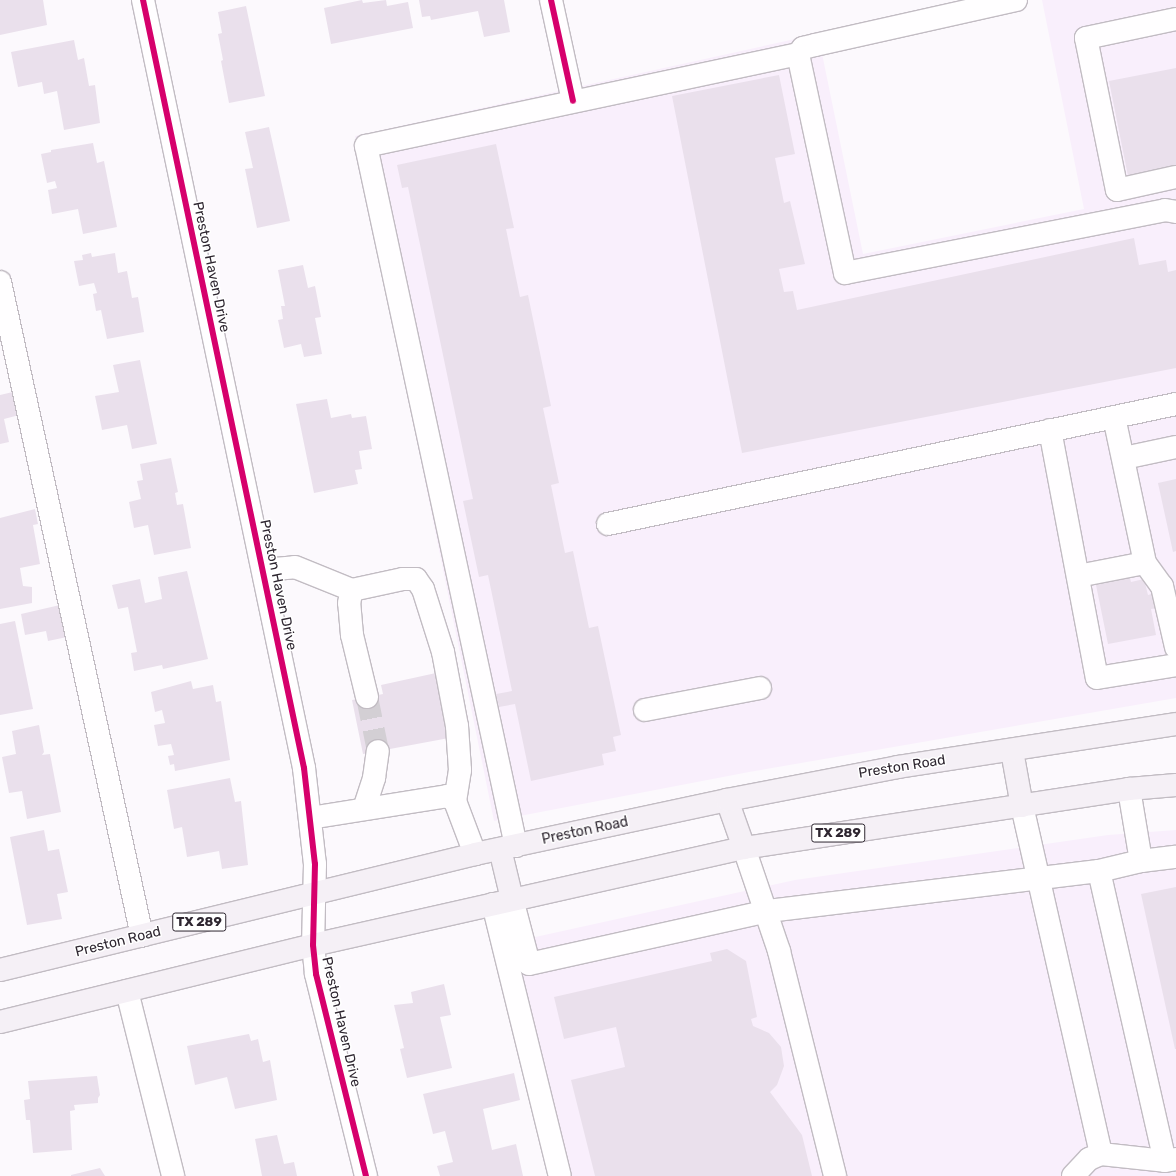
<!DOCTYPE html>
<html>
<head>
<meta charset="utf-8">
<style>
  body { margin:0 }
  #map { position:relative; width:1176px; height:1176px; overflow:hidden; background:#fcf9fd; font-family:Rubik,sans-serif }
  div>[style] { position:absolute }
  .built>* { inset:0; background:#f9effc }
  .building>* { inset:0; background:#eae0ec }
  .minor-tunnel>* { height:22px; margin-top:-11px; transform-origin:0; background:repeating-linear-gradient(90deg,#d3cfd4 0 22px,transparent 0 33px) }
  .roads { filter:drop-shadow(1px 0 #c2bcc3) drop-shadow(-1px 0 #c2bcc3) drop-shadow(0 1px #c2bcc3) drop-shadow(0 -1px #c2bcc3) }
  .minor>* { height:22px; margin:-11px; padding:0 11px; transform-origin:11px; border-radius:11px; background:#fffeff }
  .major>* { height:22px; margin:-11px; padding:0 11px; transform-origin:11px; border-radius:11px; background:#f5f0f6 }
  .cycleway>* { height:6px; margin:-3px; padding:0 3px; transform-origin:3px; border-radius:3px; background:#d6006c }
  span { translate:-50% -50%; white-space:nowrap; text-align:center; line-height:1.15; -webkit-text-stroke:3px #fff; paint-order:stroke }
  .shield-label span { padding:1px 3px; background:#fff; border:1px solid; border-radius:3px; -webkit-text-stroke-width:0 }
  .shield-label { font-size:13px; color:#2e2630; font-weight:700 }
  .street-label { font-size:14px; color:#2e2630 }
</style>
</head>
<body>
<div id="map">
  <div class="built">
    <div style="clip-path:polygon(1042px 0,1176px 0,1176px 698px,749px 772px,494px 821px,355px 136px,818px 34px,863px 254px,1084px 209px)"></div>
    <div style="clip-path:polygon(1176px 830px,1176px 1176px,566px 1176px,504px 944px,795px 880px,1108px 835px)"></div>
  </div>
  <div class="building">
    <div style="clip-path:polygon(0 0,43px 0,47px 25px,0 35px)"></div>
    <div style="clip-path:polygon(362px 0,363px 3px,386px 0,387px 6px,408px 2px,413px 28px,331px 44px,324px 8px)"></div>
    <div style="clip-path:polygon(419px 0,504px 0,510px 32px,484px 37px,478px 11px,431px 20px,430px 16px,422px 17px)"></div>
    <div style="clip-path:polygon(246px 6px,265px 96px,229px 103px,221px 61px,223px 60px,218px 34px,222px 33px,218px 12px)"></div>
    <div style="clip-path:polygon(74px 40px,78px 60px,84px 58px,89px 86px,95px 85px,100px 123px,64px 130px,57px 91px,44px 94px,42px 82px,18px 87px,11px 52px)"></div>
    <div style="clip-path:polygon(1176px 68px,1176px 166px,1128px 176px,1109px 81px)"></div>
    <div style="clip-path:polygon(779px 75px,795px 154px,775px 158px,784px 203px,790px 201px,805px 264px,779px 269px,784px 292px,793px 291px,797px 310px,1134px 238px,1139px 265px,1166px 260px,1168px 272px,1176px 270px,1176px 368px,742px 453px,672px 96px)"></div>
    <div style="clip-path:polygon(269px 127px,290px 221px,257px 228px,245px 169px,253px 168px,245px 132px)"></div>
    <div style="clip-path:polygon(93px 143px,97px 163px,104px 161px,117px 227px,83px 234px,78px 209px,52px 214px,48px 190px,57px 188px,55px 181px,47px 183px,41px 154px,51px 152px,51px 150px)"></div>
    <div style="clip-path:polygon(496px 144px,514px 228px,506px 229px,520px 297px,528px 295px,551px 406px,543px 408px,559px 483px,551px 485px,565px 553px,573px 551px,589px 628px,598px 626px,621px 735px,613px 737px,616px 751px,602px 754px,604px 765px,531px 781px,515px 704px,499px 707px,496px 694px,512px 691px,488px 575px,479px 577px,463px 501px,473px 499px,408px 187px,402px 188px,397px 165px)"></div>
    <div style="clip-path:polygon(91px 253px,92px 257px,115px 253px,118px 273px,127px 271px,132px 298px,138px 297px,144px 332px,107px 339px,101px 310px,96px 311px,93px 294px,97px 293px,94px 283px,79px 286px,74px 261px,83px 260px,82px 255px)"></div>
    <div style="clip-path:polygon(303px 265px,308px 288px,315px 286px,321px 317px,315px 318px,322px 354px,304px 357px,301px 344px,284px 348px,278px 320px,283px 319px,281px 306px,285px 306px,278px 270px)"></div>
    <div style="clip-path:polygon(140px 360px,157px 444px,132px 449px,127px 425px,102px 430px,95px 396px,119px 392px,113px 365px)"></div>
    <div style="clip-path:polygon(17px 391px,23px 414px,4px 419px,9px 442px,0 444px,0 395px)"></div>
    <div style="clip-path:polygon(327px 399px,331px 418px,351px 414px,352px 418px,366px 416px,372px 449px,359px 451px,362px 469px,355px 470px,358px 484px,314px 493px,296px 404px)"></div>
    <div style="clip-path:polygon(171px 458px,178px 492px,175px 493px,177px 505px,183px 504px,191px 548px,154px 555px,148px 525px,134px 528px,129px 502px,141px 499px,137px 481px,143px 480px,140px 464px)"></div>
    <div style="clip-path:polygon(1176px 479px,1176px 551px,1173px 552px,1158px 483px)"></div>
    <div style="clip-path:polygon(35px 509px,38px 524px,33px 525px,40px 564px,20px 568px,23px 586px,32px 587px,32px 603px,0 609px,0 518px)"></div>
    <div style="clip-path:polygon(187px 571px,208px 659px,163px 669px,162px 665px,134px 671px,131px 653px,137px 652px,128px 607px,118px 609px,112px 585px,140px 579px,145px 603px,162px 599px,158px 577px)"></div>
    <div style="clip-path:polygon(1130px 578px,1131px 582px,1144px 579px,1148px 595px,1163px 591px,1166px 607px,1151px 609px,1156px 635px,1108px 644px,1096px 585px)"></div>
    <div style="clip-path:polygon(60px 605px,67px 637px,48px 641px,46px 631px,25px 635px,21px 614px)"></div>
    <div style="clip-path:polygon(15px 621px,33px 709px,0 715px,0 624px)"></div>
    <div style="clip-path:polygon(436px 673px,449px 738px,363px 754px,352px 700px,383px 694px,381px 685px)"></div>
    <div style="clip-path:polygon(191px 681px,193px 689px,213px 685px,216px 702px,221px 701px,230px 760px,175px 771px,174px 764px,170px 765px,168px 756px,174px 755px,171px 744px,158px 746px,154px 725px,165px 723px,162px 710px,155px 712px,151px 692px)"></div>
    <div style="clip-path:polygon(39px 725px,44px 752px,42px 755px,50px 754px,61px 812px,27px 819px,22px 791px,9px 793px,2px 757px,16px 754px,12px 731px)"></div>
    <div style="clip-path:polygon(230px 778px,235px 802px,241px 801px,248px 865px,222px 869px,219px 851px,187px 857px,182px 827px,174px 829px,167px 790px)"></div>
    <div style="clip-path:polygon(44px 830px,48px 851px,59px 849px,68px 892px,57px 894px,62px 919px,27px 925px,10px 837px)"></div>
    <div style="clip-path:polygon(1176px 887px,1176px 1049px,1175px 1049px,1141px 894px)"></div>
    <div style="clip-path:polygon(727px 949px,746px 961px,757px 1017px,751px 1019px,753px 1026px,769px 1033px,781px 1047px,784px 1066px,777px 1085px,770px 1092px,802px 1135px,812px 1176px,595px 1176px,571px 1080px,625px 1067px,616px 1027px,564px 1039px,554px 997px,712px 961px,710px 953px)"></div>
    <div style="clip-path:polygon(444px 984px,451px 1015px,440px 1017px,452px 1068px,407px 1078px,400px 1049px,404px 1048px,394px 1005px,413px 1003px,411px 992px)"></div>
    <div style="clip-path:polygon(249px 1034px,251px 1041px,258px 1039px,263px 1062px,270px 1060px,277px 1100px,235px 1109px,227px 1077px,195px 1085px,187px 1046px)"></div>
    <div style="clip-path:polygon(514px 1073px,520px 1100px,483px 1109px,492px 1150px,516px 1144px,523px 1176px,440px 1176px,437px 1166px,453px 1162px,445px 1131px,433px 1134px,423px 1094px)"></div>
    <div style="clip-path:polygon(97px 1076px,100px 1095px,98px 1098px,98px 1103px,74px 1105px,75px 1110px,70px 1111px,72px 1150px,33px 1153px,30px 1120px,26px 1120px,24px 1100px,30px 1099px,28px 1081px)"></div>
    <div style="clip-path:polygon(277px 1135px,284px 1164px,294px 1162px,297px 1176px,262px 1176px,255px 1139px)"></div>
    <div style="clip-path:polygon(100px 1168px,105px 1176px,71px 1176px,71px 1175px)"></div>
  </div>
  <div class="minor-tunnel">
    <div style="left:367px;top:697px;width:55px;rotate:78.5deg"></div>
  </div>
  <div class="roads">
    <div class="minor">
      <div style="left:143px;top:0;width:785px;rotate:78.16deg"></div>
      <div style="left:304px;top:768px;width:97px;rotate:83.5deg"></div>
      <div style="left:315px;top:864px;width:81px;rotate:91.4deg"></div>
      <div style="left:313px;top:945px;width:29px;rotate:84deg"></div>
      <div style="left:316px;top:974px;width:208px;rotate:76.1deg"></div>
      <div style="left:551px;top:0;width:103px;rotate:77.7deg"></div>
      <div style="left:1176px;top:19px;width:92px;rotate:168.1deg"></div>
      <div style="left:1086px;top:38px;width:155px;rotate:78.5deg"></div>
      <div style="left:1117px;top:190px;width:60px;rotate:-12.4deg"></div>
      <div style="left:798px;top:54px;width:8px;rotate:-50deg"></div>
      <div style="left:803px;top:48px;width:12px;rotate:-14deg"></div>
      <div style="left:815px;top:45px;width:206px;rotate:-12.6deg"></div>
      <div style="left:0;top:282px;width:669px;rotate:77.75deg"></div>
      <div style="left:1114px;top:417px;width:149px;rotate:78deg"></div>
      <div style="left:1145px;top:563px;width:29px;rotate:54deg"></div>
      <div style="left:1162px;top:586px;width:63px;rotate:77.1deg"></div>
      <div style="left:1050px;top:430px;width:252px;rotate:79.3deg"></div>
      <div style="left:1097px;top:678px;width:80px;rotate:-9.3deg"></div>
      <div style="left:1124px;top:458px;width:53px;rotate:-11.9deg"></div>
      <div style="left:608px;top:524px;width:581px;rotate:-11.93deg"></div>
      <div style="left:263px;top:570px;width:32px;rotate:-5deg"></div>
      <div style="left:295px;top:567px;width:61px;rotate:22deg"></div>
      <div style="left:1078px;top:576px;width:68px;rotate:-11deg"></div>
      <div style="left:367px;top:697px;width:64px;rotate:-103.6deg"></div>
      <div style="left:352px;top:635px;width:32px;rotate:-95deg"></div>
      <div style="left:349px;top:603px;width:13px;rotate:-77deg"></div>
      <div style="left:352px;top:590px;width:52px;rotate:-12.2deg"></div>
      <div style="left:403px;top:579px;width:13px"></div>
      <div style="left:416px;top:579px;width:12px;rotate:55deg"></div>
      <div style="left:423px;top:589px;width:66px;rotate:72.4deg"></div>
      <div style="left:443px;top:652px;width:75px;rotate:79.3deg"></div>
      <div style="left:457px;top:726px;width:44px;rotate:86.1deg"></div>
      <div style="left:460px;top:770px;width:31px;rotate:99deg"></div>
      <div style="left:645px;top:710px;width:117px;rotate:-10.8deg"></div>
      <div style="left:1022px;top:806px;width:357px;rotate:77.2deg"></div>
      <div style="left:364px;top:809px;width:33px;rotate:-72deg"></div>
      <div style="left:374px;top:778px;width:27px;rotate:-82deg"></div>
      <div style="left:310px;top:818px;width:139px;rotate:-9.1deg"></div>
      <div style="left:447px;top:796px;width:9px;rotate:32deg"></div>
      <div style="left:455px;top:801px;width:57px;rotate:69.3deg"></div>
      <div style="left:516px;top:846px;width:716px;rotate:-102.09deg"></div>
      <div style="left:366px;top:146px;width:442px;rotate:-12deg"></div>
      <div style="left:798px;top:54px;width:224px;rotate:77.9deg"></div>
      <div style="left:845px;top:273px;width:326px;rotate:-11.1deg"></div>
      <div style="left:1165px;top:210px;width:11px;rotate:10deg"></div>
      <div style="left:744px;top:848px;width:109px;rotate:71.2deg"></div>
      <div style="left:779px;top:951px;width:232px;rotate:76deg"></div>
      <div style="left:1141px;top:861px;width:35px;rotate:-7deg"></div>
      <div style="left:1099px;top:871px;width:297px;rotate:77.2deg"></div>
      <div style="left:512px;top:899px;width:67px;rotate:75.3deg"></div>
      <div style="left:529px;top:964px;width:245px;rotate:-12.5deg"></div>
      <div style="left:768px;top:911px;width:333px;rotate:-6.9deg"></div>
      <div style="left:1099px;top:871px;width:43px;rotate:-13.4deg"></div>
      <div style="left:1141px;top:861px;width:73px;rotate:-99.5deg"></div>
      <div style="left:493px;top:904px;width:280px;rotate:76.2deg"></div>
      <div style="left:127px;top:991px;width:191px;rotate:76deg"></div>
      <div style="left:1073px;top:1176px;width:23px;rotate:-47deg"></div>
      <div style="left:1089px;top:1159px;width:13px;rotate:-23deg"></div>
      <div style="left:1101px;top:1154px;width:64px;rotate:6.2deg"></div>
      <div style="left:1165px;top:1161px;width:11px;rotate:-10deg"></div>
    </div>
    <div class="major">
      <div style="left:1012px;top:751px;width:56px;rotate:79.7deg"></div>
      <div style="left:727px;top:800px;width:51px;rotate:70.5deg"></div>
      <div style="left:500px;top:849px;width:51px;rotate:76.5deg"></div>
      <div style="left:0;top:970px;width:489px;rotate:-13.7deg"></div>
      <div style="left:475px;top:854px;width:258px;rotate:-12.1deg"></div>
      <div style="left:727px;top:800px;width:174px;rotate:-10.9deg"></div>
      <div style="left:898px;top:767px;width:281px;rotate:-8.8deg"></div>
      <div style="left:0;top:1022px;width:322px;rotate:-13.8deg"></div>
      <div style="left:313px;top:945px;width:442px;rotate:-12.7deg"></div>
      <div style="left:744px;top:848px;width:389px;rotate:-8.7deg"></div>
      <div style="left:1129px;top:789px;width:47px;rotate:-4.9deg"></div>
    </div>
  </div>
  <div class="cycleway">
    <div style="left:143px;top:0;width:785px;rotate:78.16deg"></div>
    <div style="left:304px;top:768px;width:97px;rotate:83.5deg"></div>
    <div style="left:315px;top:864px;width:81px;rotate:91.4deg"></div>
    <div style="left:313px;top:945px;width:29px;rotate:84deg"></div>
    <div style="left:316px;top:974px;width:208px;rotate:76.1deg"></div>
    <div style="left:551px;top:0;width:103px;rotate:77.7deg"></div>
  </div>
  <div class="shield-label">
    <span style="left:838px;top:833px">TX 289</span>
    <span style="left:199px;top:922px">TX 289</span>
  </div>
  <div class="street-label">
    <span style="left:211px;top:267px;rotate:78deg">Preston Haven Drive</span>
    <span style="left:278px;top:585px;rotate:78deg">Preston Haven Drive</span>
    <span style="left:902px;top:767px;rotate:-9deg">Preston Road</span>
    <span style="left:585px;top:831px;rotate:-12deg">Preston Road</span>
    <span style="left:118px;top:942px;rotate:-14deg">Preston Road</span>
    <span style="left:341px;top:1022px;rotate:77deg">Preston Haven Drive</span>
  </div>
</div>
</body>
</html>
